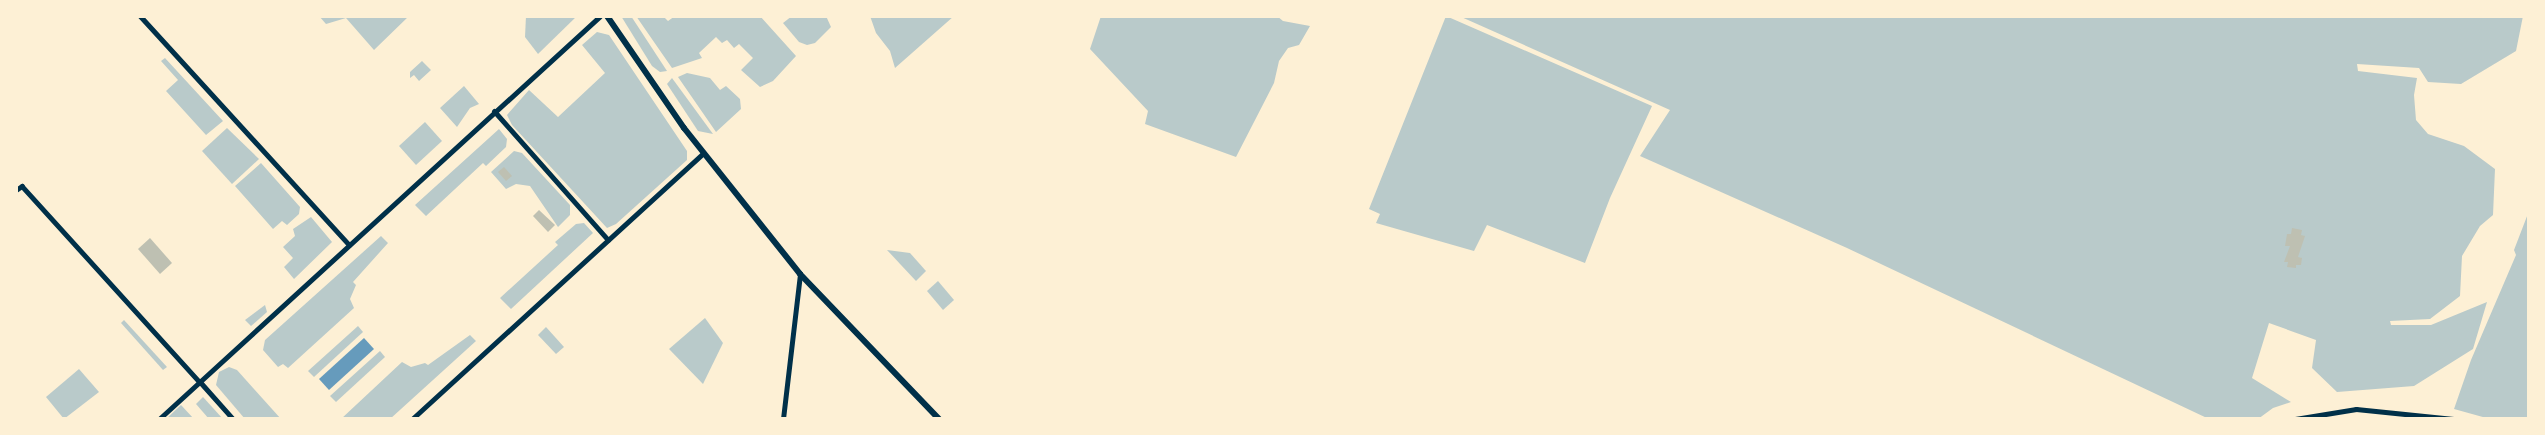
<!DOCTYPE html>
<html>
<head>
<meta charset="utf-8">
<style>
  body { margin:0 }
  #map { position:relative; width:2545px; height:435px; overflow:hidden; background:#fdf0d5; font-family:Ubuntu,sans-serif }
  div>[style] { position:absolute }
  .green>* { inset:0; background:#b9caca }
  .water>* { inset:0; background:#669bbc }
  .building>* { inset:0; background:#bec0b2 }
  .minor>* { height:4.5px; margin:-2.25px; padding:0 2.25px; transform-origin:2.25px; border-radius:2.25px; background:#003049 }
  .tertiary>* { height:5px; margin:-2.5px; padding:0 2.5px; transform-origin:2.5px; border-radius:2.5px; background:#003049 }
  .secondary>* { height:6px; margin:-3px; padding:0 3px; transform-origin:3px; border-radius:3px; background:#003049 }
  span { translate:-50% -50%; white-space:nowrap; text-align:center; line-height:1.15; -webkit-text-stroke:5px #fdf0d5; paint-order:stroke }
  .frame { position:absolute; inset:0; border:18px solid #fdf0d5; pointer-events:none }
</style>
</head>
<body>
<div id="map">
  <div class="green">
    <div style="clip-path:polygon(319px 16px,409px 16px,374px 50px,346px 18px,326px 24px)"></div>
    <div style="clip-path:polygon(526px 16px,577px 16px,538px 54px,525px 37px)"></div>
    <div style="clip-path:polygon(621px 16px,631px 16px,667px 71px,660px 72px,652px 66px)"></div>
    <div style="clip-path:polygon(636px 16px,663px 16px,668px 21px,675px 16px,760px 16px,796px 56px,773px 81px,760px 87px,741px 70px,753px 58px,739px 44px,734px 48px,727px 40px,722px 43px,716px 37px,699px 53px,702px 58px,672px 68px)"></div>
    <div style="clip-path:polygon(792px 16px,826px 16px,831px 27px,815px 43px,807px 45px,799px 42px,783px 23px)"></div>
    <div style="clip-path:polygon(870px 16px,954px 16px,895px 68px,890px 51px,876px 33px)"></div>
    <div style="clip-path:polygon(1101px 16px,1277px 16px,1283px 21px,1310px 26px,1299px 45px,1288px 48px,1279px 61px,1274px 83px,1236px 157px,1145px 124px,1148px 111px,1090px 49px)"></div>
    <div style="clip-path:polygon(1446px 16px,1652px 106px,1610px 198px,1585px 263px,1487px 225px,1474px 251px,1376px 223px,1380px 214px,1369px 209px)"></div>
    <div style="clip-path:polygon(1459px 16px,2523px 16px,2516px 51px,2461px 84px,2428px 82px,2419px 68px,2357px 64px,2358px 71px,2417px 78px,2414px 95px,2416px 120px,2428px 134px,2464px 146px,2495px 169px,2493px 215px,2480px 226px,2462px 256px,2460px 296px,2430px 319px,2390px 321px,2391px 325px,2431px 325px,2487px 302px,2473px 349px,2414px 386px,2337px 392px,2312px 368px,2316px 340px,2269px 323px,2252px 378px,2291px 402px,2273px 408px,2258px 419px,2209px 419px,1847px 248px,1640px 156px,1670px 110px)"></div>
    <div style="clip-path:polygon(597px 32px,609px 35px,687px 151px,687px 160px,616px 224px,607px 228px,512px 125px,507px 115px,529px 90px,558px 117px,605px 73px,582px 45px)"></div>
    <div style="clip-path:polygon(165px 58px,223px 121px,206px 135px,166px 91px,178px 80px,161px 61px)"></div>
    <div style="clip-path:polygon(422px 61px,431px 70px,419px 81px,414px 75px,410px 78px,410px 72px)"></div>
    <div style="clip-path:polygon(687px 73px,710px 78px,720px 90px,726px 86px,740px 99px,741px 109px,716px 132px,678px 77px)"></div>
    <div style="clip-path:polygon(672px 78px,713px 134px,698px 131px,667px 84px)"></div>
    <div style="clip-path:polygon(464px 86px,479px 104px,470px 108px,457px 127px,440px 108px)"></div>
    <div style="clip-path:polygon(425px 122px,442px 141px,416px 165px,399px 146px)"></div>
    <div style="clip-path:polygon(227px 128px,259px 159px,232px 184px,202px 151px)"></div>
    <div style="clip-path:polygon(499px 129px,507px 139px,506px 147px,486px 166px,483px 163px,426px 216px,415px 205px)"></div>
    <div style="clip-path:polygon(514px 151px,522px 153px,570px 205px,570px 215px,558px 227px,530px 186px,516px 184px,506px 189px,491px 172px)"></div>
    <div style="clip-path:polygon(261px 163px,300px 207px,299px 214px,287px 225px,282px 221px,273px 229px,235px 186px)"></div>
    <div style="clip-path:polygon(2529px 211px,2529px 419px,2490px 419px,2454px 409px,2471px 360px,2516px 255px,2514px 250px)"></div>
    <div style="clip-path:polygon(311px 217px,332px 242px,294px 279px,284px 267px,293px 258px,283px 247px,295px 236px,293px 229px)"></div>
    <div style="clip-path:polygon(584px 223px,593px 233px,511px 309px,500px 298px,558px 245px,555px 242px,576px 224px)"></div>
    <div style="clip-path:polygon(381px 236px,388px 243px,353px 282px,356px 285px,350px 299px,354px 308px,288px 368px,283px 364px,278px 367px,263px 350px,265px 340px)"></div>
    <div style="clip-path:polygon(887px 250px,910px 253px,926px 271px,916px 281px)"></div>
    <div style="clip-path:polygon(938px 281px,954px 300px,943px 310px,927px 291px)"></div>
    <div style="clip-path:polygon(265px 305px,267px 312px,251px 326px,245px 320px)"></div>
    <div style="clip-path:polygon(705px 318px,723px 343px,703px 384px,669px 349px)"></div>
    <div style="clip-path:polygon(124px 320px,167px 367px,163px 370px,121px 323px)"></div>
    <div style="clip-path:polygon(358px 326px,363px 332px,314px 377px,308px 371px)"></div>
    <div style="clip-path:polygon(546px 327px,564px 347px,556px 354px,538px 335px)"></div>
    <div style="clip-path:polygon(470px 335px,476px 341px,390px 419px,341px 419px,402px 362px,411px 367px,425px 363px,428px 365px)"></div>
    <div style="clip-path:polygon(380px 351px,385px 357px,336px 402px,330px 396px)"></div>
    <div style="clip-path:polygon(229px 367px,237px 370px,281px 419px,245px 419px,216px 385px,219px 372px)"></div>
    <div style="clip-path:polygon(79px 369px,99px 392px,64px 419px,46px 397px)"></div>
    <div style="clip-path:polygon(203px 397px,223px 419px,209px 419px,196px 404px)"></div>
    <div style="clip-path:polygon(181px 405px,194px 419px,166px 419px)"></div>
  </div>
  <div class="water">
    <div style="clip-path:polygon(364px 338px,374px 349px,329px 390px,319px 379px)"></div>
  </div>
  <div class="building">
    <div style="clip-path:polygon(504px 167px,512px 176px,506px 181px,498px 172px)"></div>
    <div style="clip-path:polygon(539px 210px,555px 225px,548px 232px,533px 216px)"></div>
    <div style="clip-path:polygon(2292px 228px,2302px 230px,2301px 235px,2305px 236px,2298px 257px,2302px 258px,2301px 265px,2296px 265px,2296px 268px,2287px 267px,2288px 262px,2284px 262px,2290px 246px,2285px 246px,2287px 234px,2291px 234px)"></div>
    <div style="clip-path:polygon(150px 238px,172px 263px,160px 274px,138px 249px)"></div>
  </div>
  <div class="minor">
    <div style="left:16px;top:190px;width:7px;rotate:-34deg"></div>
    <div style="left:22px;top:186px;width:265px;rotate:47.8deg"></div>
    <div style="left:783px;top:419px;width:146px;rotate:-83.3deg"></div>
  </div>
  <div class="tertiary">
    <div style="left:140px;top:16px;width:310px;rotate:47.6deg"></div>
    <div style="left:494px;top:111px;width:172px;rotate:48.5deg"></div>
    <div style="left:200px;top:382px;width:50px;rotate:48.3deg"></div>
    <div style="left:159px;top:419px;width:597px;rotate:-42.42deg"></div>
    <div style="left:412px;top:419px;width:394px;rotate:-42.4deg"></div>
    <div style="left:2295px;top:419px;width:62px;rotate:-9.3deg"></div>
    <div style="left:2356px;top:409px;width:98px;rotate:5.9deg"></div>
  </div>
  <div class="secondary">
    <div style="left:607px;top:16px;width:136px;rotate:55.5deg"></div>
    <div style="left:684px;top:128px;width:186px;rotate:51.5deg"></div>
    <div style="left:800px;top:274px;width:201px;rotate:46.2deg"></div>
  </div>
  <div class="frame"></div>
</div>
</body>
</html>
